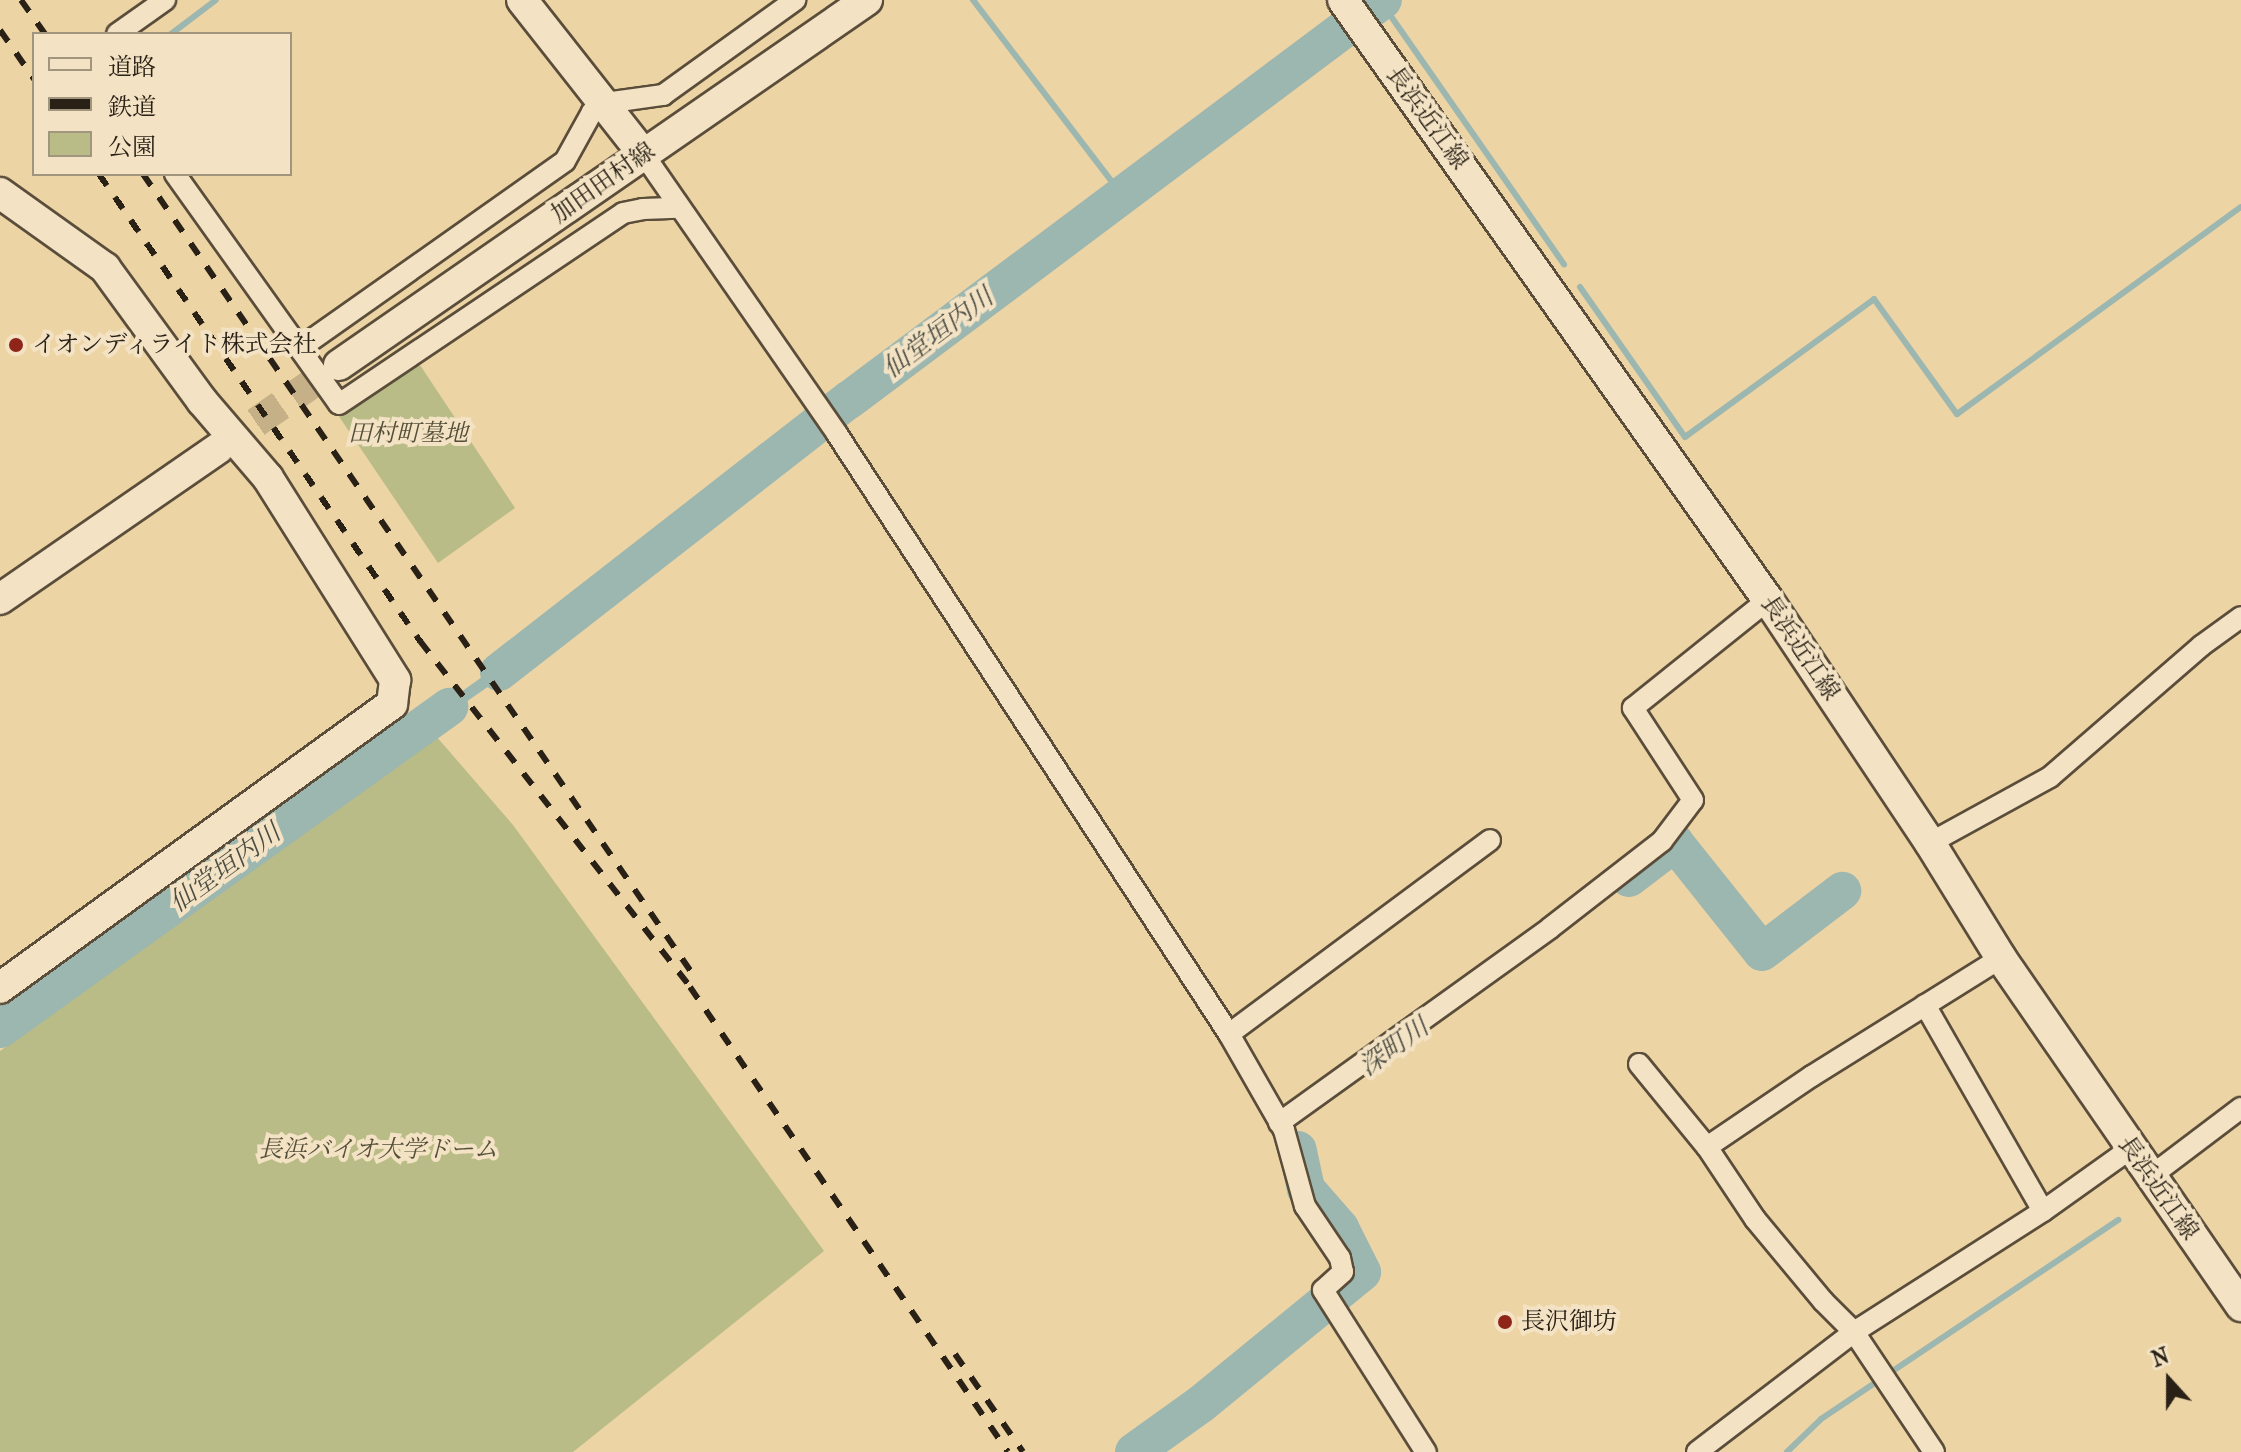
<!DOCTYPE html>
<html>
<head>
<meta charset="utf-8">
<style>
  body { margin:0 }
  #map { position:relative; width:2241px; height:1452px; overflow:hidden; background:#edd4a5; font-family:"IM FELL French Canon","Noto Serif JP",serif }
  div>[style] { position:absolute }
  .green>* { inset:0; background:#b9bc86 }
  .water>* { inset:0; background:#9cb6b0 }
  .stream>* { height:6px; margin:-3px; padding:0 3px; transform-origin:3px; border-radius:3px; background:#9cb6b0 }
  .river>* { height:38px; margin:-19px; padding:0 19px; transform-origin:19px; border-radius:19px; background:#9cb6b0 }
  .secondary-tunnel>* { height:30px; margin-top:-15px; transform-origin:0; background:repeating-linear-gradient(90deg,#c6b088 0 30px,transparent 0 45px) }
  .roads { filter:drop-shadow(2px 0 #5a4d3a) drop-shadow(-2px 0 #5a4d3a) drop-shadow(0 2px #5a4d3a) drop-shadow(0 -2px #5a4d3a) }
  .street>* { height:20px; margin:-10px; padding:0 10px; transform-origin:10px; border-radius:10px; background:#f3e3c4 }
  .secondary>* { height:30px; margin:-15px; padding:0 15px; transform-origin:15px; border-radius:15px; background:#f3e3c4 }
  .rail>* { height:6px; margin-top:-3px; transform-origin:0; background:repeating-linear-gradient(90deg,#292016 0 14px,transparent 0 28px) }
  .dots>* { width:22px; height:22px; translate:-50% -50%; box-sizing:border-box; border:4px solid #f3e3c4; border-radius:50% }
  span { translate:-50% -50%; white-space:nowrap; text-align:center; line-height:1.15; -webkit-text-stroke:8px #f3e3c4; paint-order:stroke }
  .street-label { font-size:24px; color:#292016 }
  .poi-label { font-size:24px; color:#292016 }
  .left { translate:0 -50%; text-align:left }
  .park-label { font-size:24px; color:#544f38; font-style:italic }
  .water-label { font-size:26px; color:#4c4d44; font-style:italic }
  .legend { position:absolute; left:32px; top:32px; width:260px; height:144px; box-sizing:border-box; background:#f3e3c4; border:2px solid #a2957e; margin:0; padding:10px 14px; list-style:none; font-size:24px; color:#292016 }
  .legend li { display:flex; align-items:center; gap:16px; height:40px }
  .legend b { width:40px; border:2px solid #a2957e }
  .north { position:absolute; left:2129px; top:1340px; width:80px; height:80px; -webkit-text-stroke:6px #f3e3c4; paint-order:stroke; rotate:339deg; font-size:22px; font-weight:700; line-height:32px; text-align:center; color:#292016 }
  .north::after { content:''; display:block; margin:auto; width:28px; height:36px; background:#292016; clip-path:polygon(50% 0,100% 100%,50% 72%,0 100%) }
</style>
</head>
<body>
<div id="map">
  <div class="green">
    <div style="clip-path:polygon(416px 359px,515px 508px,438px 563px,338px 415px)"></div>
    <div style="clip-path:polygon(436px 736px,513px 825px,824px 1251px,573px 1452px,0 1452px,0 1051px)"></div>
  </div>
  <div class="water">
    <div style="clip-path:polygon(496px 667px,502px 677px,453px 711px,447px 702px)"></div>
  </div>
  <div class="stream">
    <div style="left:973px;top:0;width:245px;rotate:52.6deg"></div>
    <div style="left:1381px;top:2px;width:320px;rotate:55.1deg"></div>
    <div style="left:171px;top:34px;width:56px;rotate:-37.1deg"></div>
    <div style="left:1580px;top:287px;width:183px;rotate:55deg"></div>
    <div style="left:1685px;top:437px;width:234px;rotate:-36.1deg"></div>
    <div style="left:1874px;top:299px;width:142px;rotate:54.2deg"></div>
    <div style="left:1957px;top:414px;width:351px;rotate:-36.1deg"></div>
    <div style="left:1787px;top:1452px;width:47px;rotate:-44.1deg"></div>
    <div style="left:1821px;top:1419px;width:358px;rotate:-33.8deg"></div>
  </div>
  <div class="river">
    <div style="left:499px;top:672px;width:443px;rotate:-37.9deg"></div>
    <div style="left:849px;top:400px;width:667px;rotate:-36.84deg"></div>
    <div style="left:1629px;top:878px;width:58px;rotate:-37.3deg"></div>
    <div style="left:1675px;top:843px;width:139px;rotate:51.4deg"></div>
    <div style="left:1762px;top:952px;width:101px;rotate:-37.3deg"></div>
    <div style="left:0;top:1029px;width:553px;rotate:-35.65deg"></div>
    <div style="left:1134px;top:1452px;width:82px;rotate:-35.6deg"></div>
    <div style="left:1201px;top:1404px;width:208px;rotate:-39.3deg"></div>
    <div style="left:1362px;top:1272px;width:49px;rotate:-116.6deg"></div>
    <div style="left:1340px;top:1228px;width:52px;rotate:-131.1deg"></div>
    <div style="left:1306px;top:1189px;width:40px;rotate:-102deg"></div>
  </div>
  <div class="secondary-tunnel">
    <div style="left:219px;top:448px;width:146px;rotate:-34.7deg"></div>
  </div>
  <div class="roads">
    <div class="street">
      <div style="left:117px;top:34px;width:59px;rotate:-35.3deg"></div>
      <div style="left:644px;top:155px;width:339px;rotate:55.3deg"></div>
      <div style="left:837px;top:434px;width:717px;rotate:56.84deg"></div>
      <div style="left:1229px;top:1034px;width:111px;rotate:60.2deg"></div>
      <div style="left:1284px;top:1130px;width:79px;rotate:74.6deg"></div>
      <div style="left:1305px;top:1206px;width:63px;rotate:56.1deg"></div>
      <div style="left:1340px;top:1258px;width:14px;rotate:78deg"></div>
      <div style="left:1343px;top:1272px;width:27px;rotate:138deg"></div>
      <div style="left:1323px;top:1290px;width:192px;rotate:57.6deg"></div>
      <div style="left:175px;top:174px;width:282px;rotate:54.5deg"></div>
      <div style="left:339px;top:404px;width:342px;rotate:-33.9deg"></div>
      <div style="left:623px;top:213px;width:20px;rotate:-11deg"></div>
      <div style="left:643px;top:209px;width:37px;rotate:-2deg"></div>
      <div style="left:300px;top:348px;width:324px;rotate:-35.2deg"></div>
      <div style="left:565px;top:161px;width:56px;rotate:-61.1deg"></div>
      <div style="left:592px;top:112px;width:16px;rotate:-35deg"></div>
      <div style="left:605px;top:103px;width:59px;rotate:-7.9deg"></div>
      <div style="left:663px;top:95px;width:163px;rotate:-35.7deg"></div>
      <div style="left:1930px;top:843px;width:137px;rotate:-28.8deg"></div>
      <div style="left:2050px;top:777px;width:200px;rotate:-40.9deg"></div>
      <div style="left:2201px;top:646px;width:49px;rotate:-35.9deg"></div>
      <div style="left:1925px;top:1005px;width:237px;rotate:60.2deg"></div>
      <div style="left:1229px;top:1034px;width:325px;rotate:-36.6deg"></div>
      <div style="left:1639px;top:1064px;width:107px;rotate:50.7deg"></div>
      <div style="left:1707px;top:1147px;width:87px;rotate:56.3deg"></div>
      <div style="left:1755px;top:1219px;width:107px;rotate:50.3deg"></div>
      <div style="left:1823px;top:1301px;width:44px;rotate:45deg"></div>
      <div style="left:1854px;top:1332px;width:144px;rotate:56.3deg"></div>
      <div style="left:1279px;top:1123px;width:334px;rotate:-35.7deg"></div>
      <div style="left:1550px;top:928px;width:142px;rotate:-37.8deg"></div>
      <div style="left:1662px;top:841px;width:51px;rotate:-52.9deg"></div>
      <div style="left:1693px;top:800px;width:110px;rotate:-123.1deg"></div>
      <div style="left:1633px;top:708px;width:173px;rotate:-38.7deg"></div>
      <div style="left:1707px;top:1147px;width:127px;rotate:-34.1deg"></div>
      <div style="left:1812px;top:1076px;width:223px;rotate:-32deg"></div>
      <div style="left:2151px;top:1176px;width:113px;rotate:-37.1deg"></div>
      <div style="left:1697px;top:1452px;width:198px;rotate:-37.4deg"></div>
      <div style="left:1854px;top:1332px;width:224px;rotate:-32.6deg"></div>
      <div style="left:2043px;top:1211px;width:107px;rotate:-35.5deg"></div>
    </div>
    <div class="secondary">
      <div style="left:522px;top:0;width:197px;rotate:51.8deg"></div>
      <div style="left:1343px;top:0;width:735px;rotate:54.69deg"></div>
      <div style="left:1768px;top:600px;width:292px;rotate:56.3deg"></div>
      <div style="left:1930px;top:843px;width:135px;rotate:58.3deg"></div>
      <div style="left:2001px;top:958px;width:423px;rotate:55.4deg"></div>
      <div style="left:0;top:193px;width:129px;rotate:35.5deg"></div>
      <div style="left:105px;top:268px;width:165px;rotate:53.9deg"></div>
      <div style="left:202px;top:401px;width:101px;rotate:49.4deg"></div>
      <div style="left:268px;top:478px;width:239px;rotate:57.8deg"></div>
      <div style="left:395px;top:680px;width:24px;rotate:97deg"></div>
      <div style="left:392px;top:704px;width:484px;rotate:144.1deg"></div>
      <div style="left:339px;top:365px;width:642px;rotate:-34.66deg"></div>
      <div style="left:0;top:599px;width:266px;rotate:-34.6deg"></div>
    </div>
  </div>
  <div class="rail">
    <div style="left:21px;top:0;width:42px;rotate:54.8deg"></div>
    <div style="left:0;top:30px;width:60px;rotate:55.2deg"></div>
    <div style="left:99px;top:174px;width:567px;rotate:55.5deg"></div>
    <div style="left:420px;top:641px;width:439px;rotate:52deg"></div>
    <div style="left:690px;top:987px;width:563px;rotate:55.63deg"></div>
    <div style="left:143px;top:174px;width:977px;rotate:55.51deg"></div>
    <div style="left:955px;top:1354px;width:119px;rotate:55.2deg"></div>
  </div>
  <div class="dots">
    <div style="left:16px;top:345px;background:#8f2418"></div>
    <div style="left:1505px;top:1322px;background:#8f2418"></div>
  </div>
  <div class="street-label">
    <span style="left:1427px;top:118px;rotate:54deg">長浜近江線</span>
    <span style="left:603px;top:183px;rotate:-35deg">加田田村線</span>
    <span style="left:1800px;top:648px;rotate:56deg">長浜近江線</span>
    <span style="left:2158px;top:1188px;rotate:55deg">長浜近江線</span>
  </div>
  <div class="poi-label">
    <span class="left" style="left:32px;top:345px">イオンディライト株式会社</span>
    <span class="left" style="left:1521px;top:1322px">長沢御坊</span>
  </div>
  <div class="park-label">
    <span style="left:408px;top:434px">田村町墓地</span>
    <span style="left:378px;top:1150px">長浜バイオ大学ドーム</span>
  </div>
  <div class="water-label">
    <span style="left:938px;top:333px;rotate:-37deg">仙堂垣内川</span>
    <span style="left:225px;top:868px;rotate:-36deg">仙堂垣内川</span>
    <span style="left:1394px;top:1047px;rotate:-36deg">深町川</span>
  </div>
  <ul class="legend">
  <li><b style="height:10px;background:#f3e3c4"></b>道路</li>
  <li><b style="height:10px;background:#292016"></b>鉄道</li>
  <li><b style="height:22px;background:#b9bc86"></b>公園</li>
  </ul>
  <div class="north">N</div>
</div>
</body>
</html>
